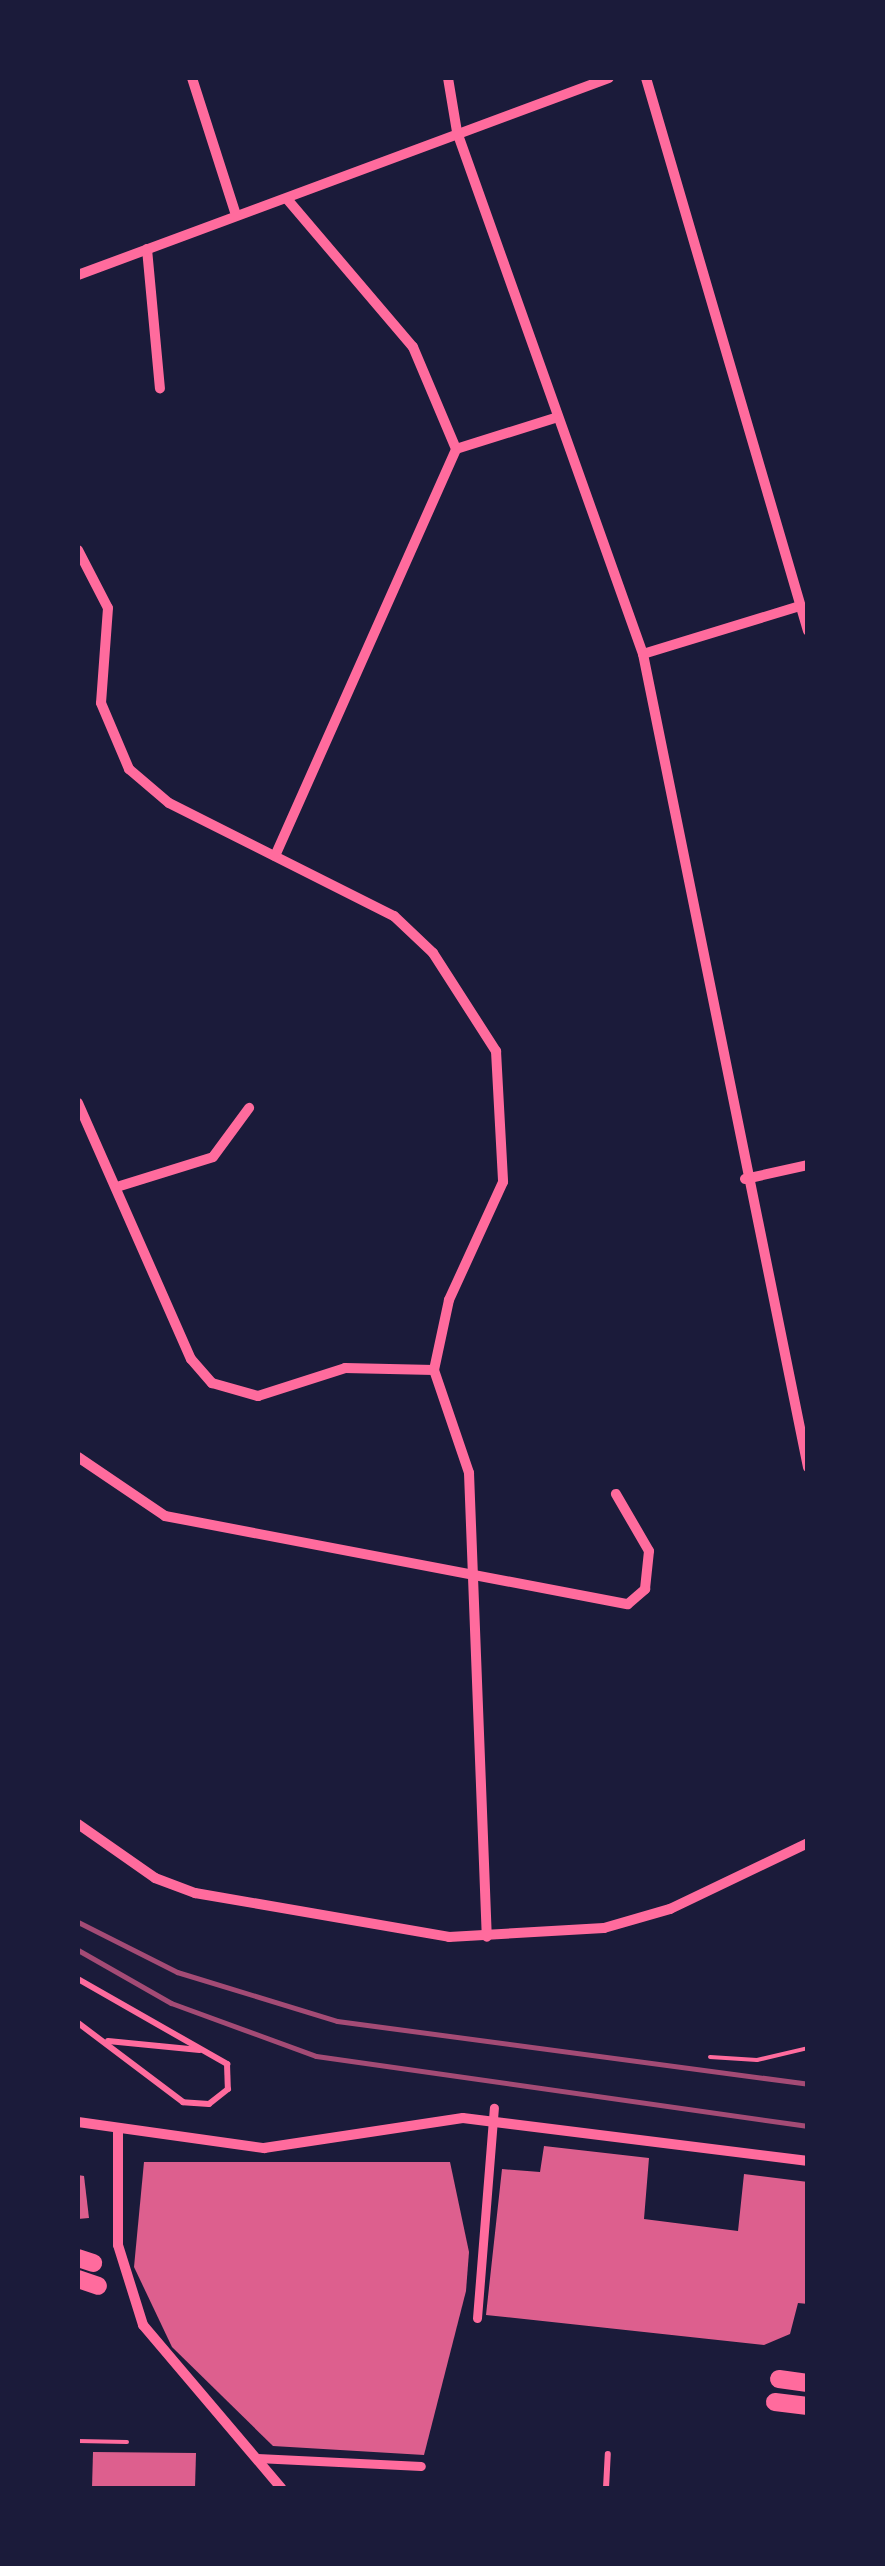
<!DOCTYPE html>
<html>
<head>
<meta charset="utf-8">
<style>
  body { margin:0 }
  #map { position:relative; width:885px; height:2566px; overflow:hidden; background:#1b1b3a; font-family:Helvetica,sans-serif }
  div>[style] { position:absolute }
  .building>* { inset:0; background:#dd5f8e }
  .path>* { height:4px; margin:-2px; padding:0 2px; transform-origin:2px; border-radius:2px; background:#ff6b9d }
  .service>* { height:6px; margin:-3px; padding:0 3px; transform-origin:3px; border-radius:3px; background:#ff6b9d }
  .pedestrian>* { height:9px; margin:-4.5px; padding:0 4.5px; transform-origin:4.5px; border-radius:4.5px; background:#ff6b9d }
  .minor>* { height:10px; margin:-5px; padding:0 5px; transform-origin:5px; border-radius:5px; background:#ff6b9d }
  .primary>* { height:18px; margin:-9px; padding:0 9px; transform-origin:9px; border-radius:9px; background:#ff6b9d }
  .rail>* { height:5px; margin:-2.5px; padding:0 2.5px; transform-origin:2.5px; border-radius:2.5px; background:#a44b75 }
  span { translate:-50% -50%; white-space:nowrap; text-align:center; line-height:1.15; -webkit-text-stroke:9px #1b1b3a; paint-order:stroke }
  .frame { position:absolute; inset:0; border:80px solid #1b1b3a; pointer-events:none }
</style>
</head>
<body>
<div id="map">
  <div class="building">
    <div style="clip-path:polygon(544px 2146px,649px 2158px,644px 2219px,738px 2231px,744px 2174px,808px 2182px,808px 2304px,798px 2303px,790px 2334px,764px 2345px,486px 2315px,502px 2169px,540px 2172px)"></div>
    <div style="clip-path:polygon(144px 2162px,450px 2162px,469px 2252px,466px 2291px,424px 2455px,273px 2446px,172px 2347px,134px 2267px)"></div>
    <div style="clip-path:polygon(78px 2175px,84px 2176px,89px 2218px,78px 2219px)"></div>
    <div style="clip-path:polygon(93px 2452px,196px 2453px,195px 2488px,92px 2488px)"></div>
  </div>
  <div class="path">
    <div style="left:710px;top:2057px;width:47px;rotate:3.7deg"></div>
    <div style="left:757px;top:2060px;width:52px;rotate:-13.2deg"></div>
    <div style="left:78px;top:2441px;width:49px;rotate:1.2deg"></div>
  </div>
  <div class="service">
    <div style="left:78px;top:1979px;width:172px;rotate:29.7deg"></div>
    <div style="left:227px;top:2064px;width:25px;rotate:88deg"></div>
    <div style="left:228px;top:2089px;width:24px;rotate:142deg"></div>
    <div style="left:209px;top:2104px;width:26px;rotate:-176deg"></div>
    <div style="left:183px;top:2102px;width:131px;rotate:-143deg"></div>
    <div style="left:108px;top:2041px;width:92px;rotate:5.6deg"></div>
    <div style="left:606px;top:2488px;width:34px;rotate:-87deg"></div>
  </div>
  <div class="pedestrian">
    <div style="left:477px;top:2318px;width:211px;rotate:-85.4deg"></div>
    <div style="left:257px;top:2458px;width:164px;rotate:2.8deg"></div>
  </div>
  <div class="minor">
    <div style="left:192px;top:78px;width:144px;rotate:72.2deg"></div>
    <div style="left:448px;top:78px;width:55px;rotate:80.5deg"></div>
    <div style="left:457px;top:132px;width:554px;rotate:70.39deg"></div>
    <div style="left:643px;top:654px;width:164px;rotate:-17deg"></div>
    <div style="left:646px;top:78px;width:576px;rotate:73.67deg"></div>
    <div style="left:287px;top:199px;width:194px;rotate:49.6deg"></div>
    <div style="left:413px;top:347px;width:111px;rotate:67.1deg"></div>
    <div style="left:147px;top:249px;width:140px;rotate:84.7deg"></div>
    <div style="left:78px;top:275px;width:566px;rotate:-20.35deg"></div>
    <div style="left:78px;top:550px;width:65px;rotate:62.7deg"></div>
    <div style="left:108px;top:608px;width:95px;rotate:94.2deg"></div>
    <div style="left:101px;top:703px;width:72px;rotate:67deg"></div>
    <div style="left:129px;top:769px;width:52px;rotate:40.4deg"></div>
    <div style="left:169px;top:803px;width:252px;rotate:26.7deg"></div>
    <div style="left:394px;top:916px;width:54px;rotate:43.5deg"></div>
    <div style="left:433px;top:953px;width:117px;rotate:57.3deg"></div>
    <div style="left:496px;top:1051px;width:131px;rotate:86.9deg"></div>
    <div style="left:503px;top:1182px;width:130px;rotate:114.6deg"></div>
    <div style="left:449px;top:1300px;width:72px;rotate:102.1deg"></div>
    <div style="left:434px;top:1370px;width:109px;rotate:71.2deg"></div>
    <div style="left:469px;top:1473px;width:464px;rotate:87.8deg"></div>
    <div style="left:643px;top:654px;width:830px;rotate:78.53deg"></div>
    <div style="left:275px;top:856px;width:445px;rotate:-66deg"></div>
    <div style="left:456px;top:449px;width:107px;rotate:-17.4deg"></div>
    <div style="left:78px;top:1103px;width:280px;rotate:66.2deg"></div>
    <div style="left:191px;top:1359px;width:32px;rotate:49deg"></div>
    <div style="left:212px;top:1383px;width:48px;rotate:15.8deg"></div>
    <div style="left:258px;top:1396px;width:91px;rotate:-17.8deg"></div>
    <div style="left:345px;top:1368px;width:89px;rotate:1.3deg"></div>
    <div style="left:745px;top:1179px;width:65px;rotate:-12.5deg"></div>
    <div style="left:120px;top:1186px;width:97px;rotate:-17.3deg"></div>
    <div style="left:213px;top:1157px;width:61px;rotate:-53.7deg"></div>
    <div style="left:78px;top:1457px;width:105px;rotate:34.1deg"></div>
    <div style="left:165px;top:1516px;width:471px;rotate:10.8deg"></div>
    <div style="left:628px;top:1604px;width:23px;rotate:-41deg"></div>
    <div style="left:645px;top:1589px;width:38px;rotate:-84deg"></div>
    <div style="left:649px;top:1551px;width:66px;rotate:-120.1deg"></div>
    <div style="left:78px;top:1824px;width:94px;rotate:35deg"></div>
    <div style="left:155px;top:1878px;width:43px;rotate:20.6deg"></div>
    <div style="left:195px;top:1893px;width:258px;rotate:9.8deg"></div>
    <div style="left:449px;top:1937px;width:155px;rotate:-3.3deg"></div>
    <div style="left:604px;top:1928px;width:69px;rotate:-16.1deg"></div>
    <div style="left:670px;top:1909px;width:153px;rotate:-25.6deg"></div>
    <div style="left:78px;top:2122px;width:188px;rotate:8deg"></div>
    <div style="left:264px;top:2148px;width:201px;rotate:-8.6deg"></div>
    <div style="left:463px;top:2118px;width:348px;rotate:7.1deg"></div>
    <div style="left:118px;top:2131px;width:114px;rotate:90deg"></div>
    <div style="left:118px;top:2245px;width:84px;rotate:72.6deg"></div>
    <div style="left:143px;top:2325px;width:214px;rotate:49.7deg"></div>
  </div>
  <div class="primary">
    <div style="left:78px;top:2258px;width:16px;rotate:18deg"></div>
    <div style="left:78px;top:2279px;width:21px;rotate:19deg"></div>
    <div style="left:779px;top:2379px;width:29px;rotate:8deg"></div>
    <div style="left:775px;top:2402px;width:33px;rotate:7deg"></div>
  </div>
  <div class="rail">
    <div style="left:78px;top:1922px;width:111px;rotate:26.8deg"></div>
    <div style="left:177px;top:1972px;width:167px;rotate:17deg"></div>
    <div style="left:337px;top:2021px;width:475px;rotate:7.6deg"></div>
    <div style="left:78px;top:1950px;width:107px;rotate:29.7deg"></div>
    <div style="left:171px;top:2003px;width:154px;rotate:20.1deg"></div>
    <div style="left:316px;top:2056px;width:497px;rotate:8.1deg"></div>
  </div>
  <div class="frame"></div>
</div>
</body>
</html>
